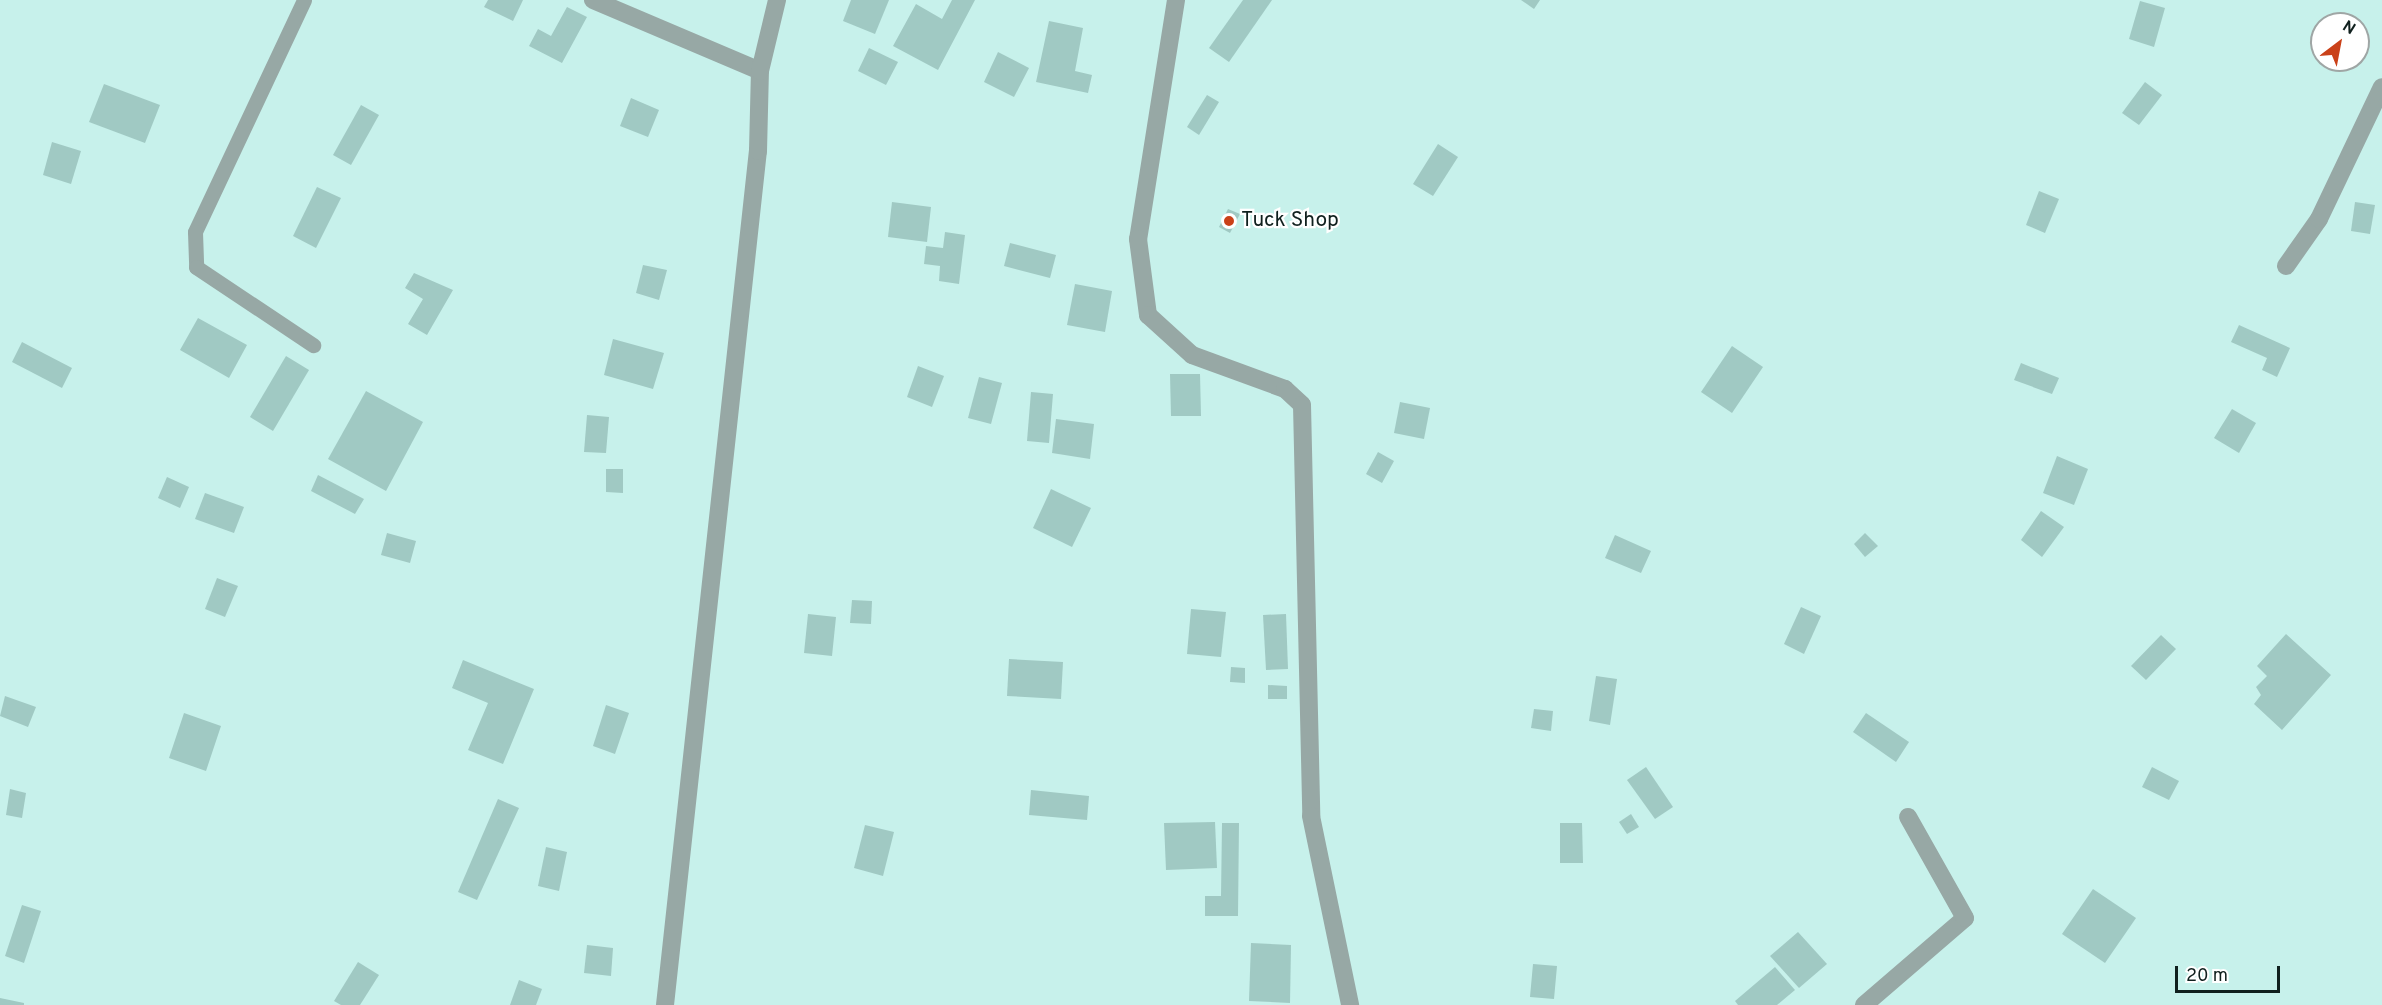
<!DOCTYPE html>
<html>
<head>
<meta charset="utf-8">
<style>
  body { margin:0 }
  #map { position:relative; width:2382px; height:1005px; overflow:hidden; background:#c7f1eb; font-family:Overpass,sans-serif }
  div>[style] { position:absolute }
  .building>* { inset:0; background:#a0c9c3 }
  .lane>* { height:15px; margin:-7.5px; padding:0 7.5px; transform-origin:7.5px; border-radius:7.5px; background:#97a8a5 }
  .street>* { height:18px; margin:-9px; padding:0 9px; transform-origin:9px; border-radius:9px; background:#97a8a5 }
  .dots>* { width:16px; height:16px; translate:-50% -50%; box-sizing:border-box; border:3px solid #fff; border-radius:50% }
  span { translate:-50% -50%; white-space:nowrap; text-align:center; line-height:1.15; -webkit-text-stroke:4.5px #fff; paint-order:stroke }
  .poi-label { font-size:21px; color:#10201e }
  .left { translate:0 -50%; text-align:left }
  .north { position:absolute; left:2310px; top:12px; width:60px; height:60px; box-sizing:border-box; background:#fff; border:2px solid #9fa6a5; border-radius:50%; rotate:32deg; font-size:16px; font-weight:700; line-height:24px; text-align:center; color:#10201e }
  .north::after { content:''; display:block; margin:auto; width:21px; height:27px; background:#ca4119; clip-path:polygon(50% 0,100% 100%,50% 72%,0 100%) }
  .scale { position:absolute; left:2175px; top:966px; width:105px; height:27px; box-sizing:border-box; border:3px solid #10201e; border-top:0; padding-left:8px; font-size:18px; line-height:21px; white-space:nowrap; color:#10201e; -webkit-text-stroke:4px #fff; paint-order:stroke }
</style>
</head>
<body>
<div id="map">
  <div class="building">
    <div style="clip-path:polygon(488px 0,523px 0,513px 21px,484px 7px)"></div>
    <div style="clip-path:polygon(851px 0,889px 0,875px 34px,843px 21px)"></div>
    <div style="clip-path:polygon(952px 0,975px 0,938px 70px,893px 46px,916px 4px,942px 19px)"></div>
    <div style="clip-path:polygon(1243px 0,1272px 0,1229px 62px,1209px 48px)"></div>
    <div style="clip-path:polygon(1521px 0,1540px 0,1534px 9px)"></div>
    <div style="clip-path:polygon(2140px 1px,2165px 8px,2154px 47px,2129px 39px)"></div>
    <div style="clip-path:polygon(567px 7px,587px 17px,562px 63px,529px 46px,538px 29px,551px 36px)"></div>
    <div style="clip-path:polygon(1049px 21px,1083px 28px,1075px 71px,1092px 75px,1088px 93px,1036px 82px)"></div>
    <div style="clip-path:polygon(869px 48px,898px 62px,886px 85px,858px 71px)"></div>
    <div style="clip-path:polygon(998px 52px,1029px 68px,1014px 97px,984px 82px)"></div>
    <div style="clip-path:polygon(2145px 82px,2162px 95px,2139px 125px,2122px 113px)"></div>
    <div style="clip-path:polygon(104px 84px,160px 105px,145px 143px,89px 122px)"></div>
    <div style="clip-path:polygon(1207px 95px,1219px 102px,1199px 135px,1187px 127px)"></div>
    <div style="clip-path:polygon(631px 98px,659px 110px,648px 137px,620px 126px)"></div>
    <div style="clip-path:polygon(361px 105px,379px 115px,351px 165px,333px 155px)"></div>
    <div style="clip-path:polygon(52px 142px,81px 151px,71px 184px,43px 175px)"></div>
    <div style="clip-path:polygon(1438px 144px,1458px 157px,1433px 196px,1413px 184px)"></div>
    <div style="clip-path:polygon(317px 187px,341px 198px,316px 248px,293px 236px)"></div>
    <div style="clip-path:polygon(2039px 191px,2059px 199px,2045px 233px,2026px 225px)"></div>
    <div style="clip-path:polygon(892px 202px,931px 207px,927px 242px,888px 237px)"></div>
    <div style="clip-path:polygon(2355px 202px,2375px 205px,2370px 234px,2351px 231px)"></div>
    <div style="clip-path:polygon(1228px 209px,1240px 214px,1230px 233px,1219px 227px)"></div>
    <div style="clip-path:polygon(945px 232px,965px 235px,959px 284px,939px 281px,940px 266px,924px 264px,926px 246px,943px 248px)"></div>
    <div style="clip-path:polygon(1010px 243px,1056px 255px,1050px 278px,1004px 266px)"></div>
    <div style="clip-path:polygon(643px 265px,667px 270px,659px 300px,636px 293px)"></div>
    <div style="clip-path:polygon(414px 273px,453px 290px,427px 335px,408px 324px,423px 299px,405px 288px)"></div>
    <div style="clip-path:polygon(1075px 284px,1112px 291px,1105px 332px,1067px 325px)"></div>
    <div style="clip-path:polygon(198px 318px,247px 345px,229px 378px,180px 350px)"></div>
    <div style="clip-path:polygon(2239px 325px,2290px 348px,2277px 377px,2262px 370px,2267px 358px,2231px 342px)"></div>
    <div style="clip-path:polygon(613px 339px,664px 353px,653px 389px,604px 375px)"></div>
    <div style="clip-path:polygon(22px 342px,72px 368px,62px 388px,12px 362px)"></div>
    <div style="clip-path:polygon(1732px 346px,1763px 367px,1732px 413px,1701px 392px)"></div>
    <div style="clip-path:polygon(286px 356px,309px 370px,273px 431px,250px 417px)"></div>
    <div style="clip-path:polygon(2021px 363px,2059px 378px,2052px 394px,2014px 380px)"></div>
    <div style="clip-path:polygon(918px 366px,944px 376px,932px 407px,907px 397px)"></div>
    <div style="clip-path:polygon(1170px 374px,1200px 374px,1201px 416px,1171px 416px)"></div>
    <div style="clip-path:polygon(979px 377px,1002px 383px,991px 424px,968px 418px)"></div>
    <div style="clip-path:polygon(366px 391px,423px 422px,386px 491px,328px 459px)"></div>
    <div style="clip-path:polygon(1031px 392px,1053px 394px,1049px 443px,1027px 441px)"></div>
    <div style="clip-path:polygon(1400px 402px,1430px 408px,1424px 439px,1394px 433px)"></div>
    <div style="clip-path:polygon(2232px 409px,2256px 423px,2239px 453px,2214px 438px)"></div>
    <div style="clip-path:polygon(587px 415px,609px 417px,606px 453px,584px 452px)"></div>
    <div style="clip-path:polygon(1056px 419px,1094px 424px,1090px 459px,1052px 453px)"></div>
    <div style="clip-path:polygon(1378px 452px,1394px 461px,1382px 483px,1366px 474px)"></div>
    <div style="clip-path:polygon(2057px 456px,2088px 469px,2074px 505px,2043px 493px)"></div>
    <div style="clip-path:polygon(606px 469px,623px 469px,623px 493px,606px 492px)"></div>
    <div style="clip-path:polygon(318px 475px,364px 499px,355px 514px,311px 491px)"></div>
    <div style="clip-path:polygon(167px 477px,189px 487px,180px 508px,158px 498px)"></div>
    <div style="clip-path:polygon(1051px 489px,1091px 508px,1072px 547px,1033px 528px)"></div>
    <div style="clip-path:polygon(205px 493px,244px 507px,234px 533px,195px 519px)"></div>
    <div style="clip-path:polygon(2041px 511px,2064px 527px,2042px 557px,2021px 540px)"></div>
    <div style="clip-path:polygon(387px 533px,416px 541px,410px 563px,381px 555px)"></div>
    <div style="clip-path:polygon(1865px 533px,1878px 546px,1865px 557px,1854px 544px)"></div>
    <div style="clip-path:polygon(1615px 535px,1651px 551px,1641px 573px,1605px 558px)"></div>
    <div style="clip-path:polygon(217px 578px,238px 586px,225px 617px,205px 609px)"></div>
    <div style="clip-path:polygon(852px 600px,872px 601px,871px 624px,850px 623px)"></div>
    <div style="clip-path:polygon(1801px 607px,1821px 616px,1804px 654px,1784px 644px)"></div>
    <div style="clip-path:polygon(1191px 609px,1226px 612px,1221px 657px,1187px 654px)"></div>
    <div style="clip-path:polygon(808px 614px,836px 617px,832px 656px,804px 653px)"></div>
    <div style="clip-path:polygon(1286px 614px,1288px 669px,1266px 670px,1263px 615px)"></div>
    <div style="clip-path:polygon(2286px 634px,2331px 675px,2282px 730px,2254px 704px,2261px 695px,2256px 687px,2267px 676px,2257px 666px)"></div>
    <div style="clip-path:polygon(2161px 635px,2176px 649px,2146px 680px,2131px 666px)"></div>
    <div style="clip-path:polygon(1009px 659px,1063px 662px,1061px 699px,1007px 696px)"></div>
    <div style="clip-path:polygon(463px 660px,534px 689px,503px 764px,468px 750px,488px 703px,452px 688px)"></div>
    <div style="clip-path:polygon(1231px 667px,1245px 668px,1245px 683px,1230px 682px)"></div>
    <div style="clip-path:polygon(1596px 676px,1617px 679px,1610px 725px,1589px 721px)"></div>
    <div style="clip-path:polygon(1268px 685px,1287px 686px,1287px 699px,1268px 699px)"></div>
    <div style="clip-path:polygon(5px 696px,36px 707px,28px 727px,0 716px)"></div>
    <div style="clip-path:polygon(606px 705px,629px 713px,615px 754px,593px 746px)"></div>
    <div style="clip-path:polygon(1534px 709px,1553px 711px,1551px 731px,1531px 728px)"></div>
    <div style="clip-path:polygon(184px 713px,221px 726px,206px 771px,169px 758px)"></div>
    <div style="clip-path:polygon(1866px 713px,1909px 742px,1896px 762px,1853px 732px)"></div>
    <div style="clip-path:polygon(1646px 767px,1673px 807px,1655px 819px,1627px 780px)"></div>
    <div style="clip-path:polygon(2152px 767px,2179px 781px,2169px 800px,2142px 787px)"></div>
    <div style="clip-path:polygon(10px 789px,26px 793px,22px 818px,6px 815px)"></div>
    <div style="clip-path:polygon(1031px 790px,1089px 796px,1087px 820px,1029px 815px)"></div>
    <div style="clip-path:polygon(498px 799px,519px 808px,477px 900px,458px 892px)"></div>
    <div style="clip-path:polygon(1631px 814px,1639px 827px,1627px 834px,1619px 822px)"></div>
    <div style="clip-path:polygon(1215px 822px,1217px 868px,1166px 870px,1164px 823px)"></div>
    <div style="clip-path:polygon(1222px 823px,1239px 823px,1238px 916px,1205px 916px,1205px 896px,1221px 896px)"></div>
    <div style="clip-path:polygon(1560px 823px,1582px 823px,1583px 863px,1560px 863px)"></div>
    <div style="clip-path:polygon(865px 825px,894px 832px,883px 876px,854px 868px)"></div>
    <div style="clip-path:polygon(546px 847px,567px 852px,559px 891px,538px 886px)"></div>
    <div style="clip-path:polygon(2093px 889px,2136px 918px,2105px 963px,2062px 934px)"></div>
    <div style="clip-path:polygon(22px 905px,41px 911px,24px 963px,5px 956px)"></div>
    <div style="clip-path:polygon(1798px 932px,1827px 964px,1799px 988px,1770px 956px)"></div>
    <div style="clip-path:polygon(1251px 943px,1291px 945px,1290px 1003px,1249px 1001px)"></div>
    <div style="clip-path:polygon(587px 945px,613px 948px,611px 976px,584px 973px)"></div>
    <div style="clip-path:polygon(358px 962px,379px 975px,360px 1005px,341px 1005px,334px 1001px)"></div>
    <div style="clip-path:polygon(1533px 964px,1557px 966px,1554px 999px,1530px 997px)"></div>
    <div style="clip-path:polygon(1775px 967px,1795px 990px,1777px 1005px,1738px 1005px,1735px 1001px)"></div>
    <div style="clip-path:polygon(519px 980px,542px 989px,536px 1005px,510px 1005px)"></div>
    <div style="clip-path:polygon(0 998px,24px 1003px,24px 1005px,0 1005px)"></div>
  </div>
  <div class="lane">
    <div style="left:304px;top:0;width:256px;rotate:115.2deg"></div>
    <div style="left:195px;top:232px;width:35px;rotate:88deg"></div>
    <div style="left:196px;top:267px;width:141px;rotate:33.7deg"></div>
  </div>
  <div class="street">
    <div style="left:593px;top:0;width:181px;rotate:23deg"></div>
    <div style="left:1176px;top:0;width:242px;rotate:99deg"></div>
    <div style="left:1138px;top:239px;width:77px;rotate:82.5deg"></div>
    <div style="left:1148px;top:315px;width:59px;rotate:42.3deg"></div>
    <div style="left:1192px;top:355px;width:99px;rotate:20.1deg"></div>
    <div style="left:1285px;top:389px;width:23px;rotate:43deg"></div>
    <div style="left:1302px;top:405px;width:411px;rotate:88.7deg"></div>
    <div style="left:1311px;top:816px;width:193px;rotate:78.3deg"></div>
    <div style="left:2286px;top:266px;width:57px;rotate:-54.9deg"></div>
    <div style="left:2319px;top:219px;width:146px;rotate:-64.5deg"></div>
    <div style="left:665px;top:1005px;width:859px;rotate:-83.79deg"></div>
    <div style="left:758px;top:151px;width:80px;rotate:-88.6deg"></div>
    <div style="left:760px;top:71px;width:73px;rotate:-76.5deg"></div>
    <div style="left:1864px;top:1005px;width:133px;rotate:-40.7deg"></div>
    <div style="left:1965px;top:918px;width:116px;rotate:-119.4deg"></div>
  </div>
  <div class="dots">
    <div style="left:1229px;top:221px;background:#ca4119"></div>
  </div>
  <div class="poi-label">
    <span class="left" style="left:1241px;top:221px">Tuck Shop</span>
  </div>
  <div class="north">N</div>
  <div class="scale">20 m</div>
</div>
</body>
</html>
